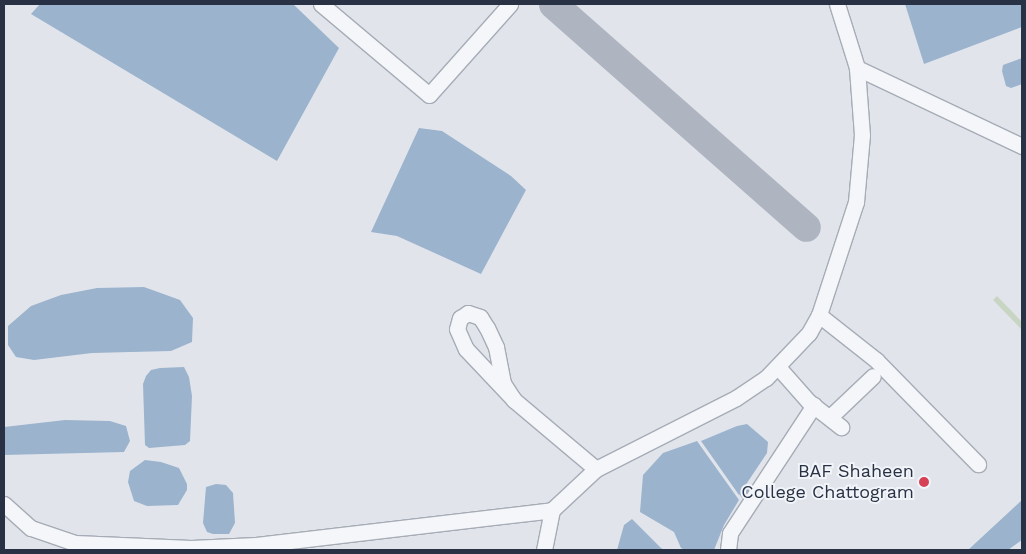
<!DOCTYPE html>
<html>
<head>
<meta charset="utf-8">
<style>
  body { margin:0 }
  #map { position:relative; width:1026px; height:554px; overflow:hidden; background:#e1e5eb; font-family:"Work Sans",sans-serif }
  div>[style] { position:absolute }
  .green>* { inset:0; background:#c7d5c2 }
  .water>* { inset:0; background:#9bb3cd }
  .canal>* { height:11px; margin:-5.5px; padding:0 5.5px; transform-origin:5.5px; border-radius:5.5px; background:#9bb3cd }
  .taxiway>* { height:29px; margin:-14.5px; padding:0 14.5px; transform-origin:14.5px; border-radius:14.5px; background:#aeb4c0 }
  .roads { filter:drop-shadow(1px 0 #a6acb6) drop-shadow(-1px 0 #a6acb6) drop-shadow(0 1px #a6acb6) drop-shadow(0 -1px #a6acb6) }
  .minor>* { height:15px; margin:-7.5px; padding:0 7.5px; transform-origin:7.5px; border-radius:7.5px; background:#f5f6f9 }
  .dots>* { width:14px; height:14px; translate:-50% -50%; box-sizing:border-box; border:2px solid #f1f4f8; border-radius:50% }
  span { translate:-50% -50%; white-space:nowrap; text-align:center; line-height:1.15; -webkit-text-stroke:4px #f1f4f8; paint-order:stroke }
  .poi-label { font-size:18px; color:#293244 }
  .right { translate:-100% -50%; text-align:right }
  .frame { position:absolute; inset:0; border:5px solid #293244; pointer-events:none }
</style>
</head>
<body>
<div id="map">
  <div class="green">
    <div style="clip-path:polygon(997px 296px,1022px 322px,1022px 330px,993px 300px)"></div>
  </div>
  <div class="water">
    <div style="clip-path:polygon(40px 4px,293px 4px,339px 48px,277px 161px,31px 14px)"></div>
    <div style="clip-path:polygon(905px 4px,1022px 4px,1022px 27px,924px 64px)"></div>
    <div style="clip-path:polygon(1022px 58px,1022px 84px,1011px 88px,1006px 86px,1002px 71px,1003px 65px)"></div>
    <div style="clip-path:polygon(419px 128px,442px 131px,511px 176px,526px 190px,481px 274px,397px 236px,371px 232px)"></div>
    <div style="clip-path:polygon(144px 287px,180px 300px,193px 318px,192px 342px,171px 351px,92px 353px,34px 360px,16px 357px,8px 345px,8px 326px,31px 306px,61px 295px,97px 288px)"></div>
    <div style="clip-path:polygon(184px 367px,189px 377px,192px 396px,190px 441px,185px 445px,149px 448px,145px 445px,143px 384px,146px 376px,151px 370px,160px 368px)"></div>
    <div style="clip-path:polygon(65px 420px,110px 421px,126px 426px,130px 441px,124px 452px,4px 455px,4px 427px)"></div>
    <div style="clip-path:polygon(747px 424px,768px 442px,767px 453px,739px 495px,701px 441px,737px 426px)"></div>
    <div style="clip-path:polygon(697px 441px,739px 500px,724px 525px,714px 550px,685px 550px,681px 548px,674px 532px,640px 512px,643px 475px,663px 453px)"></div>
    <div style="clip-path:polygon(145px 460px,161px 462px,179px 468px,187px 484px,187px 490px,178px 505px,147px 506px,134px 501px,128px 482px,130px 471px)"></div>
    <div style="clip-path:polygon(216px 484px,226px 485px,233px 493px,235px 523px,229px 534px,213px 534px,207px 532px,203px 523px,206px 487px)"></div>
    <div style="clip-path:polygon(1022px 500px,1022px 540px,1008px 550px,968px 550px)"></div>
    <div style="clip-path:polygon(632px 519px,661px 548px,664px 550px,617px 550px,624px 525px)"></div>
  </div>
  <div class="canal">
    <div style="left:743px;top:490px;width:4px;rotate:56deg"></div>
  </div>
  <div class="taxiway">
    <div style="left:553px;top:4px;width:337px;rotate:41.4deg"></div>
  </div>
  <div class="roads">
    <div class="minor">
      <div style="left:321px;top:4px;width:141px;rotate:40.1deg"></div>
      <div style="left:429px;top:95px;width:122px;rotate:-48.3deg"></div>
      <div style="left:837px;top:4px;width:67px;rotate:72.6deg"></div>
      <div style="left:857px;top:68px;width:183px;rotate:25.3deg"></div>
      <div style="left:819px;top:315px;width:73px;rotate:38.3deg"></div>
      <div style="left:876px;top:360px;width:146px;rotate:45.6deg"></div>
      <div style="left:778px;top:367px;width:47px;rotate:48.5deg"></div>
      <div style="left:809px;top:402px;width:41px;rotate:38deg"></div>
      <div style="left:514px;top:400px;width:20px;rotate:-123deg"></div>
      <div style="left:503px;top:383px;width:37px;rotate:-101deg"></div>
      <div style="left:496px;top:347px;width:21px;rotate:-115deg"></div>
      <div style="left:487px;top:328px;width:13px;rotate:-122deg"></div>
      <div style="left:480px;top:317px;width:13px;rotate:-162deg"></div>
      <div style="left:468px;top:313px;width:9px;rotate:148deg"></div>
      <div style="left:460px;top:318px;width:11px;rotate:105deg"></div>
      <div style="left:457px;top:329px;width:22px;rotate:66deg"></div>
      <div style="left:466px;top:349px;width:70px;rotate:46.7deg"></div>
      <div style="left:514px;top:400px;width:107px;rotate:40.1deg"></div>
      <div style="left:830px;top:417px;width:59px;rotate:-43.6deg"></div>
      <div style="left:4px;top:504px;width:36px;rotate:42deg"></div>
      <div style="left:31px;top:528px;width:46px;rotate:18.8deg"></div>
      <div style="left:75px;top:543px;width:116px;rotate:2.5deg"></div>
      <div style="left:191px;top:548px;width:65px;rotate:-2.6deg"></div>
      <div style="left:256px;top:545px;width:298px;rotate:-6.7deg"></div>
      <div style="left:552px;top:510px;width:60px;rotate:-43deg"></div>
      <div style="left:596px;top:469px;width:157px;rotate:-26.9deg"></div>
      <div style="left:736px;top:398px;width:36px;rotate:-34deg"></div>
      <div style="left:766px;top:378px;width:62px;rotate:-46.3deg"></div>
      <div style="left:809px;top:333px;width:21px;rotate:-61deg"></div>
      <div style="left:819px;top:315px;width:119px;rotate:-71.9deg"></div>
      <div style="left:856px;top:202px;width:67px;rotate:-84.9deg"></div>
      <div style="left:862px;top:135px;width:67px;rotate:-94.3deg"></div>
      <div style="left:544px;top:550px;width:41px;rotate:-78.7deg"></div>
      <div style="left:728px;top:550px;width:17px;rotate:-83deg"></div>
      <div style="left:730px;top:533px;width:153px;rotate:-56.7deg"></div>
    </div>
  </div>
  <div class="dots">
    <div style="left:924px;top:482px;background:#d64056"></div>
  </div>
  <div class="poi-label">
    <span class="right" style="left:914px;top:482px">BAF Shaheen<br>College Chattogram</span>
  </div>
  <div class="frame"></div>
</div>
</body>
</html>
